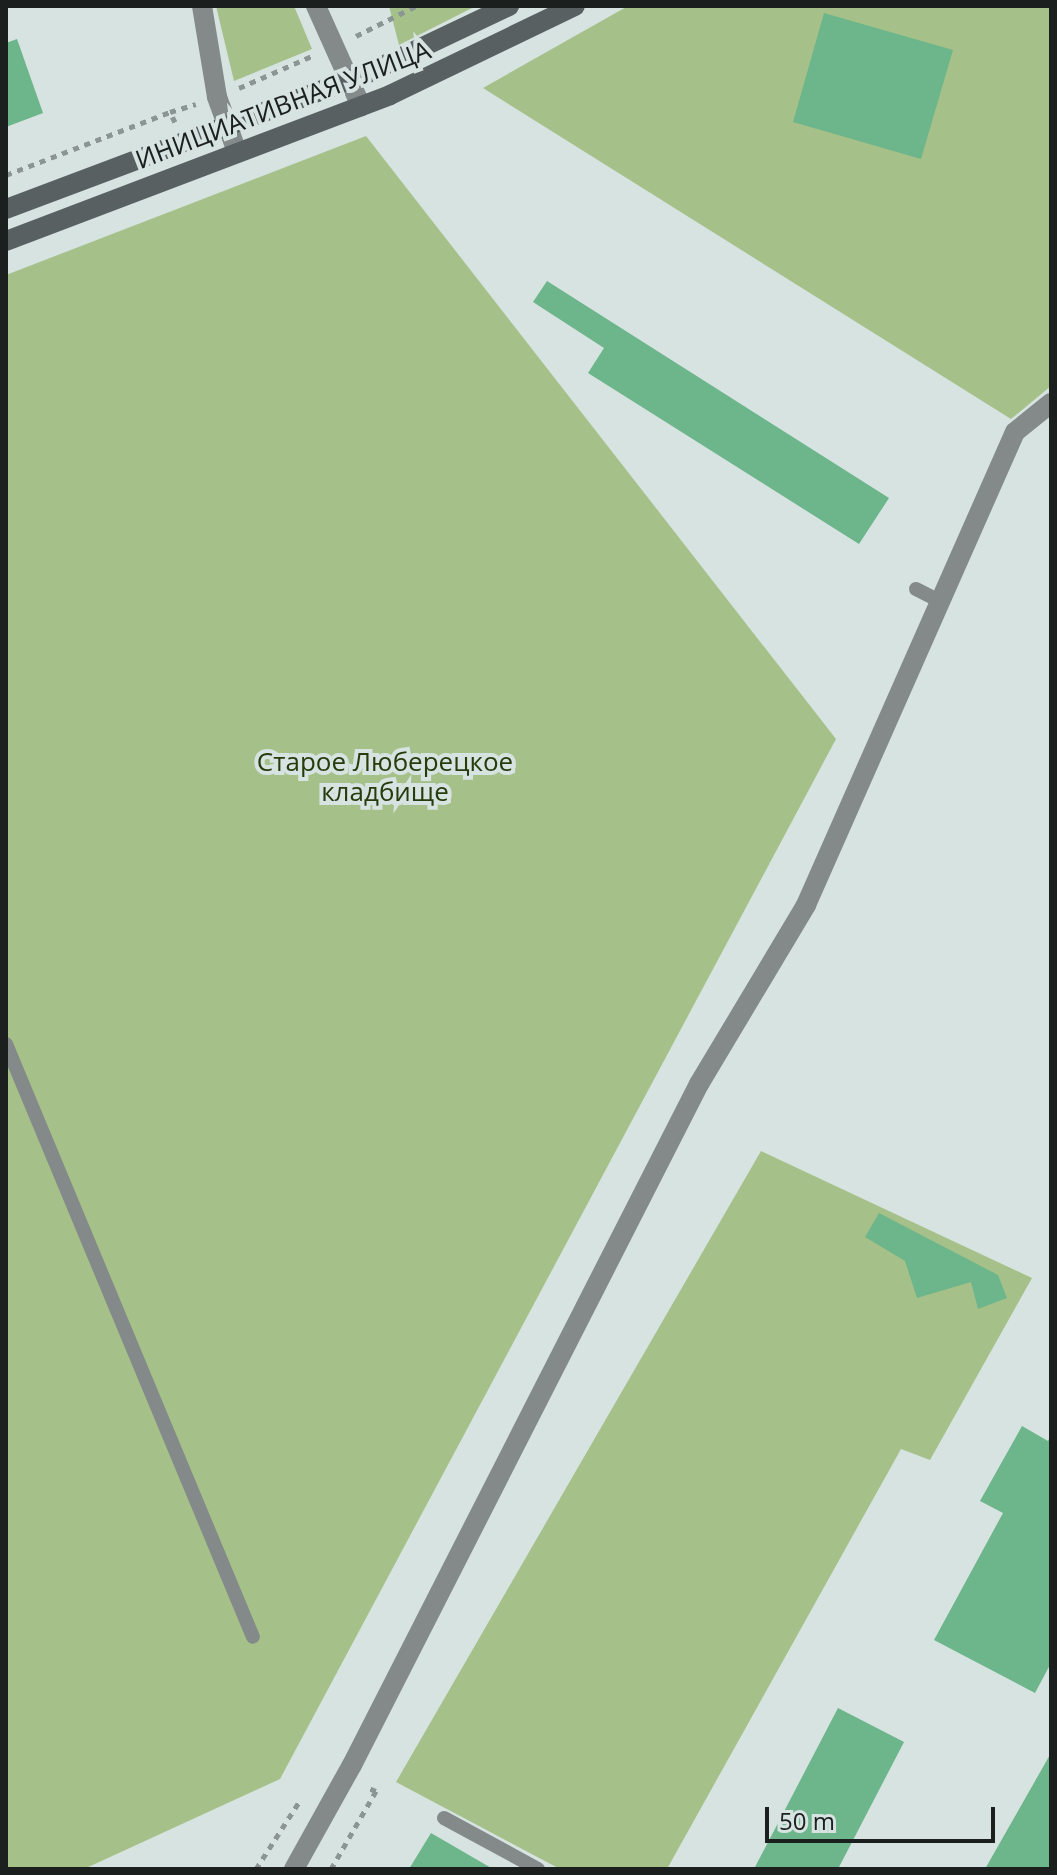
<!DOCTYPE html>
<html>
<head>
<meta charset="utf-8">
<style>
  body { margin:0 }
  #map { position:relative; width:1057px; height:1875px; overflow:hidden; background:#d6e3e1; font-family:"Open Sans",sans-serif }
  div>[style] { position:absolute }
  .green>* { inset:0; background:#a5c189 }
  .building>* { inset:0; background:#6db58a }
  .path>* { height:5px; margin-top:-2.5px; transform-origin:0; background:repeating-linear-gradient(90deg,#8b9594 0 6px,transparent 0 12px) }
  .service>* { height:14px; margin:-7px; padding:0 7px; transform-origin:7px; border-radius:7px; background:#84898a }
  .minor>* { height:20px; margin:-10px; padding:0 10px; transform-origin:10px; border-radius:10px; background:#84898a }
  .secondary>* { height:20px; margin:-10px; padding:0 10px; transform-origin:10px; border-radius:10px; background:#586062 }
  span { translate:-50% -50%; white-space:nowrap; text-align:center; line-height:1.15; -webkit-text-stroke:8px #d6e3e1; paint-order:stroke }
  .street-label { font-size:26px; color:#1b201f }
  .park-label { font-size:26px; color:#273c0c }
  .frame { position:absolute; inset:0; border:8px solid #1b201f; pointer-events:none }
  .scale { position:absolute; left:765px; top:1807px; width:230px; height:36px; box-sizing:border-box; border:4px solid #1b201f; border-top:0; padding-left:10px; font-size:24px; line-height:28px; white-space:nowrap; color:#1b201f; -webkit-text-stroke:6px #d6e3e1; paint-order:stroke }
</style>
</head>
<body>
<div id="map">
  <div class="green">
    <div style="clip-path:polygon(216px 6px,294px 6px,312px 49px,234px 81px)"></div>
    <div style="clip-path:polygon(389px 6px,476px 6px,399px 45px)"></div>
    <div style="clip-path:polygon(628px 6px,1051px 6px,1051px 386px,1011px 419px,483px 88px)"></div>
    <div style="clip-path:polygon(366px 136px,836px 739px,280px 1779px,84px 1869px,6px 1869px,6px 275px)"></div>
    <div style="clip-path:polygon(761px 1151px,1032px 1278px,930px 1460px,901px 1449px,667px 1869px,560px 1869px,396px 1782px)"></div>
  </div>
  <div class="building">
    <div style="clip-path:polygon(824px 13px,953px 50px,921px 159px,793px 122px)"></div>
    <div style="clip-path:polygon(17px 39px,43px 113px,6px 127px,6px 43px)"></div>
    <div style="clip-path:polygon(547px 281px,889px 498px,859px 544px,588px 373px,604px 348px,533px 302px)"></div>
    <div style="clip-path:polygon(879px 1213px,998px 1275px,1007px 1298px,978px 1309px,971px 1282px,917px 1298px,905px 1261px,865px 1237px)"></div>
    <div style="clip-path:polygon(1022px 1426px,1048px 1441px,1051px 1435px,1051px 1663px,1035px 1693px,934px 1640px,1003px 1513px,980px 1501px)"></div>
    <div style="clip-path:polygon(838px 1708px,904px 1742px,838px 1869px,754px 1869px)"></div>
    <div style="clip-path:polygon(1051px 1753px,1051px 1869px,985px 1869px)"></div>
    <div style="clip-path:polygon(431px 1833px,493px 1869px,409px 1869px)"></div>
  </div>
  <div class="path">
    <div style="left:356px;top:36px;width:67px;rotate:-26.6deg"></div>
    <div style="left:239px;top:88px;width:82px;rotate:-23.7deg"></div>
    <div style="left:175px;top:122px;width:11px;rotate:-117deg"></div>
    <div style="left:170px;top:112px;width:27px;rotate:-17deg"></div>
    <div style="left:6px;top:175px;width:176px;rotate:-21deg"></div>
    <div style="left:256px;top:1869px;width:83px;rotate:-57.3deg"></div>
    <div style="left:331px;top:1869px;width:90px;rotate:-60deg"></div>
    <div style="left:376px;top:1791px;width:11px;rotate:-158deg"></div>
  </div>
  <div class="service">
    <div style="left:916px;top:589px;width:27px;rotate:27deg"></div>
    <div style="left:6px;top:1044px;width:642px;rotate:67.39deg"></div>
    <div style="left:444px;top:1818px;width:107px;rotate:28.5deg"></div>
  </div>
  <div class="minor">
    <div style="left:202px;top:6px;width:92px;rotate:80.6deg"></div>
    <div style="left:217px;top:97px;width:59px;rotate:70deg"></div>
    <div style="left:316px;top:6px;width:110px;rotate:65.8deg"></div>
    <div style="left:294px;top:1869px;width:119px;rotate:-60.9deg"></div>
    <div style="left:352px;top:1765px;width:764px;rotate:-63deg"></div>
    <div style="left:699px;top:1084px;width:209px;rotate:-59.1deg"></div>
    <div style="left:806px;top:905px;width:517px;rotate:-66.16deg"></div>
    <div style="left:1015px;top:432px;width:46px;rotate:-38.9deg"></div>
  </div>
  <div class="secondary">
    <div style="left:6px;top:209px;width:389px;rotate:-20.6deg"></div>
    <div style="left:370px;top:72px;width:154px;rotate:-25.4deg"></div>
    <div style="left:6px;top:241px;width:411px;rotate:-20.8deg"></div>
    <div style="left:390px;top:95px;width:205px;rotate:-25.7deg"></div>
  </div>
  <div class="street-label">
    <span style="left:283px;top:105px;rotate:-21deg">ИНИЦИАТИВНАЯ УЛИЦА</span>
  </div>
  <div class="park-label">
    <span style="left:385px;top:777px">Старое Люберецкое<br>кладбище</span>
  </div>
  <div class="frame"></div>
  <div class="scale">50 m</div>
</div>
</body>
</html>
